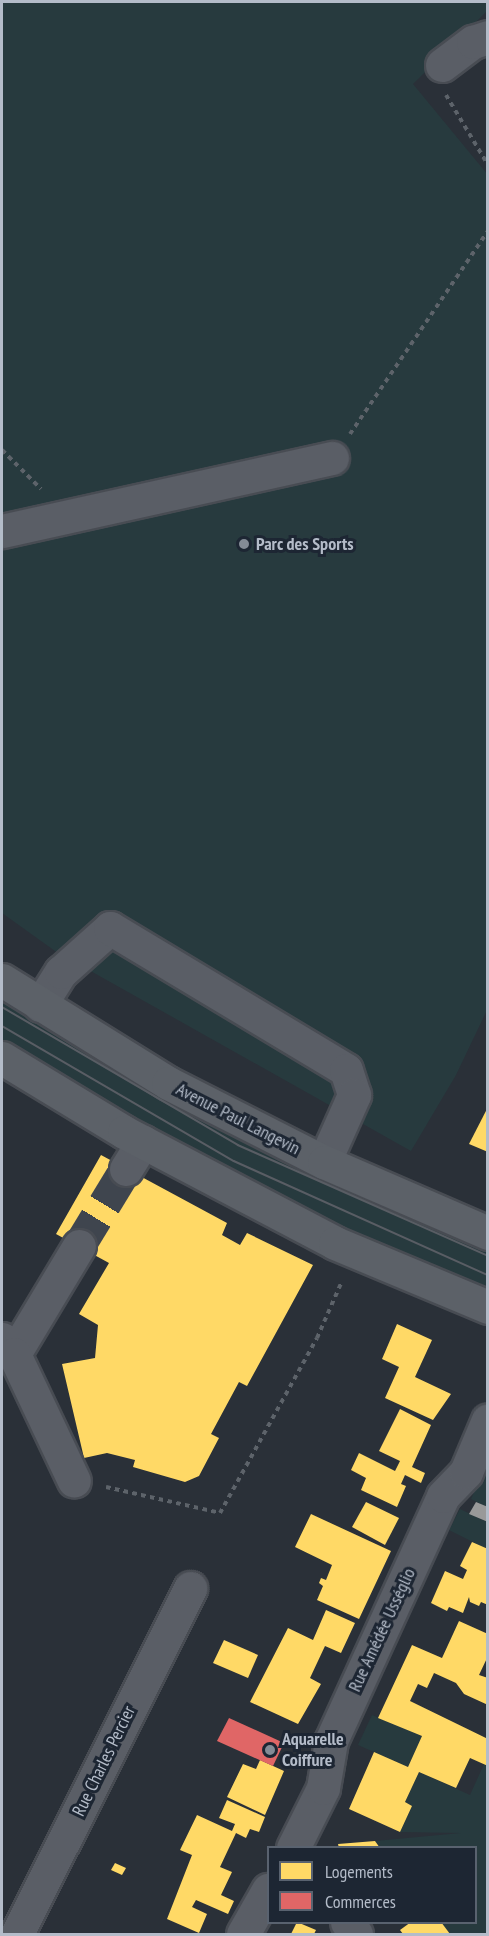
<!DOCTYPE html>
<html>
<head>
<meta charset="utf-8">
<style>
  body { margin:0 }
  #map { position:relative; width:489px; height:1936px; overflow:hidden; background:#2a3038; font-family:"PT Sans Narrow",sans-serif }
  div>[style] { position:absolute }
  .green>* { inset:0; background:#273a3e }
  .homes>* { inset:0; background:#ffd966 }
  .shops>* { inset:0; background:#e06666 }
  .industry>* { inset:0; background:#999 }
  .minor-tunnel>* { height:33px; margin-top:-16.5px; transform-origin:0; background:repeating-linear-gradient(90deg,#3f454e 0 33px,transparent 0 49px) }
  .path>* { height:4px; margin-top:-2px; transform-origin:0; background:repeating-linear-gradient(90deg,#5d636a 0 4.5px,transparent 0 9px) }
  .roads { filter:drop-shadow(2px 0 #484c53) drop-shadow(-2px 0 #484c53) drop-shadow(0 2px #484c53) drop-shadow(0 -2px #484c53) }
  .minor>* { height:33px; margin:-16.5px; padding:0 16.5px; transform-origin:16.5px; border-radius:16.5px; background:#5a5e66 }
  .major>* { height:33px; margin:-16.5px; padding:0 16.5px; transform-origin:16.5px; border-radius:16.5px; background:#5c6168 }
  .tram>* { height:1.5px; margin:-0.75px; padding:0 0.75px; transform-origin:0.75px; border-radius:0.75px; background:#595d64 }
  .dots>* { width:16px; height:16px; translate:-50% -50%; box-sizing:border-box; border:3px solid #1d2633; border-radius:50% }
  span { translate:-50% -50%; white-space:nowrap; text-align:center; line-height:1.15; -webkit-text-stroke:6px #1d2633; paint-order:stroke }
  .poi-label { font-size:18px; color:#b4bcc9; font-weight:700 }
  .left { translate:0 -50%; text-align:left }
  .street-label { font-size:18px; color:#b4bcc9 }
  .frame { position:absolute; inset:0; border:3px solid #b4bcc9; pointer-events:none }
  .legend { position:absolute; left:267px; top:1846px; width:210px; height:78px; box-sizing:border-box; background:#1d2633; border:2px solid #59626f; margin:0; padding:8px 10px; list-style:none; font-size:18px; color:#b4bcc9 }
  .legend li { display:flex; align-items:center; gap:12px; height:30px }
  .legend b { width:30px; border:2px solid #59626f }
</style>
</head>
<body>
<div id="map">
  <div class="green">
    <div style="clip-path:polygon(2px 2px,487px 2px,487px 11px,413px 84px,488px 175px,488px 1008px,456px 1075px,411px 1151px,55px 951px,2px 913px)"></div>
    <div style="clip-path:polygon(2px 991px,487px 1243px,487px 1293px,295px 1209px,2px 1045px)"></div>
    <div style="clip-path:polygon(487px 1463px,487px 1507px,471px 1499px)"></div>
    <div style="clip-path:polygon(460px 1509px,487px 1522px,487px 1549px,449px 1530px)"></div>
    <div style="clip-path:polygon(372px 1715px,422px 1736px,408px 1767px,358px 1745px)"></div>
    <div style="clip-path:polygon(484px 1764px,487px 1766px,487px 1934px,450px 1934px,441px 1923px,476px 1922px,476px 1848px,380px 1847px,375px 1841px,461px 1833px,400px 1832px,412px 1806px,405px 1802px,419px 1772px,470px 1795px)"></div>
  </div>
  <div class="homes">
    <div style="clip-path:polygon(488px 1107px,488px 1152px,469px 1144px)"></div>
    <div style="clip-path:polygon(101px 1155px,227px 1223px,222px 1235px,240px 1245px,247px 1233px,313px 1265px,247px 1386px,239px 1382px,211px 1434px,219px 1438px,199px 1476px,185px 1482px,133px 1467px,135px 1460px,107px 1453px,84px 1458px,62px 1364px,95px 1358px,98px 1325px,79px 1314px,109px 1263px,56px 1234px)"></div>
    <div style="clip-path:polygon(397px 1324px,432px 1340px,415px 1377px,451px 1394px,433px 1420px,385px 1398px,399px 1367px,382px 1359px)"></div>
    <div style="clip-path:polygon(400px 1409px,431px 1425px,412px 1467px,425px 1473px,421px 1483px,405px 1475px,401px 1484px,406px 1486px,397px 1507px,361px 1490px,366px 1478px,351px 1470px,359px 1453px,395px 1471px,400px 1461px,379px 1451px)"></div>
    <div style="clip-path:polygon(366px 1502px,399px 1518px,385px 1545px,352px 1527px)"></div>
    <div style="clip-path:polygon(311px 1514px,391px 1551px,359px 1619px,317px 1600px,323px 1586px,319px 1583px,321px 1578px,326px 1580px,332px 1565px,295px 1547px)"></div>
    <div style="clip-path:polygon(472px 1542px,488px 1549px,488px 1605px,481px 1602px,479px 1606px,470px 1602px,469px 1597px,463px 1613px,449px 1607px,447px 1611px,431px 1603px,445px 1571px,463px 1579px,467px 1570px,460px 1566px)"></div>
    <div style="clip-path:polygon(326px 1610px,355px 1623px,341px 1653px,325px 1646px,310px 1678px,321px 1684px,298px 1724px,250px 1702px,288px 1628px,313px 1640px)"></div>
    <div style="clip-path:polygon(459px 1621px,488px 1634px,488px 1656px,479px 1675px,488px 1678px,488px 1705px,464px 1694px,456px 1683px,434px 1673px,427px 1688px,418px 1684px,410px 1701px,488px 1739px,488px 1766px,470px 1758px,456px 1788px,419px 1772px,405px 1802px,412px 1806px,400px 1832px,349px 1809px,374px 1752px,408px 1767px,422px 1736px,378px 1718px,412px 1645px,442px 1658px)"></div>
    <div style="clip-path:polygon(224px 1640px,258px 1655px,248px 1678px,213px 1663px)"></div>
    <div style="clip-path:polygon(260px 1760px,284px 1771px,265px 1815px,227px 1797px,243px 1764px,256px 1769px)"></div>
    <div style="clip-path:polygon(227px 1800px,265px 1817px,259px 1832px,250px 1829px,246px 1838px,236px 1833px,220px 1867px,232px 1872px,221px 1895px,234px 1901px,228px 1914px,196px 1900px,192px 1907px,207px 1914px,199px 1933px,167px 1919px,192px 1855px,180px 1850px,197px 1815px,232px 1831px,235px 1824px,219px 1818px)"></div>
    <div style="clip-path:polygon(375px 1841px,380px 1848px,339px 1848px,338px 1844px)"></div>
    <div style="clip-path:polygon(115px 1863px,126px 1868px,122px 1875px,111px 1870px)"></div>
    <div style="clip-path:polygon(297px 1922px,316px 1930px,314px 1934px,291px 1934px)"></div>
    <div style="clip-path:polygon(411px 1922px,441px 1922px,450px 1934px,403px 1934px,400px 1930px)"></div>
  </div>
  <div class="shops">
    <div style="clip-path:polygon(229px 1718px,284px 1743px,273px 1766px,217px 1741px)"></div>
  </div>
  <div class="industry">
    <div style="clip-path:polygon(476px 1502px,488px 1507px,488px 1522px,469px 1514px)"></div>
  </div>
  <div class="minor-tunnel">
    <div style="left:79px;top:1246px;width:90px;rotate:-58.6deg"></div>
  </div>
  <div class="path">
    <div style="left:446px;top:95px;width:82px;rotate:59deg"></div>
    <div style="left:350px;top:434px;width:245px;rotate:-55.8deg"></div>
    <div style="left:2px;top:450px;width:55px;rotate:45deg"></div>
    <div style="left:106px;top:1487px;width:117px;rotate:12.8deg"></div>
    <div style="left:220px;top:1513px;width:200px;rotate:-61deg"></div>
    <div style="left:317px;top:1338px;width:62px;rotate:-66.3deg"></div>
  </div>
  <div class="roads">
    <div class="minor">
      <div style="left:442px;top:65px;width:39px;rotate:-37deg"></div>
      <div style="left:473px;top:42px;width:16px;rotate:-18deg"></div>
      <div style="left:2px;top:531px;width:338px;rotate:-12.5deg"></div>
      <div style="left:40px;top:1005px;width:39px;rotate:-58deg"></div>
      <div style="left:61px;top:972px;width:66px;rotate:-41.9deg"></div>
      <div style="left:110px;top:928px;width:275px;rotate:31deg"></div>
      <div style="left:346px;top:1070px;width:26px;rotate:72deg"></div>
      <div style="left:354px;top:1095px;width:73px;rotate:114.1deg"></div>
      <div style="left:126px;top:1169px;width:32px;rotate:-58deg"></div>
      <div style="left:2px;top:1339px;width:19px;rotate:51deg"></div>
      <div style="left:14px;top:1354px;width:126px;rotate:-59deg"></div>
      <div style="left:14px;top:1354px;width:140px;rotate:64.7deg"></div>
      <div style="left:293px;top:1848px;width:67px;rotate:-63.4deg"></div>
      <div style="left:323px;top:1788px;width:48px;rotate:-80.3deg"></div>
      <div style="left:331px;top:1741px;width:269px;rotate:-65.4deg"></div>
      <div style="left:443px;top:1496px;width:33px;rotate:-46deg"></div>
      <div style="left:466px;top:1472px;width:56px;rotate:-67.1deg"></div>
      <div style="left:347px;top:1922px;width:15px;rotate:53deg"></div>
      <div style="left:17px;top:1934px;width:387px;rotate:-63.4deg"></div>
      <div style="left:243px;top:1934px;width:51px;rotate:-60.4deg"></div>
    </div>
    <div class="major">
      <div style="left:2px;top:980px;width:195px;rotate:31.8deg"></div>
      <div style="left:168px;top:1083px;width:175px;rotate:26.9deg"></div>
      <div style="left:324px;top:1162px;width:179px;rotate:23.4deg"></div>
      <div style="left:2px;top:1058px;width:143px;rotate:31.2deg"></div>
      <div style="left:124px;top:1132px;width:238px;rotate:27.7deg"></div>
      <div style="left:335px;top:1243px;width:166px;rotate:22.7deg"></div>
    </div>
  </div>
  <div class="tram">
    <div style="left:2px;top:1007px;width:273px;rotate:30.3deg"></div>
    <div style="left:238px;top:1145px;width:274px;rotate:23.9deg"></div>
    <div style="left:2px;top:1026px;width:268px;rotate:30.2deg"></div>
    <div style="left:234px;top:1161px;width:278px;rotate:24.2deg"></div>
  </div>
  <div class="dots">
    <div style="left:244px;top:544px;background:#848b96"></div>
    <div style="left:270px;top:1750px;background:#848b96"></div>
  </div>
  <div class="poi-label">
    <span class="left" style="left:256px;top:544px">Parc des Sports</span>
    <span class="left" style="left:282px;top:1750px">Aquarelle<br>Coiffure</span>
  </div>
  <div class="street-label">
    <span style="left:238px;top:1119px;rotate:27deg">Avenue Paul Langevin</span>
    <span style="left:382px;top:1630px;rotate:-65deg">Rue Amédée Usséglio</span>
    <span style="left:104px;top:1761px;rotate:-64deg">Rue Charles Percier</span>
  </div>
  <div class="frame"></div>
  <ul class="legend">
  <li><b style="height:16px;background:#ffd966"></b>Logements</li>
  <li><b style="height:16px;background:#e06666"></b>Commerces</li>
  </ul>
</div>
</body>
</html>
